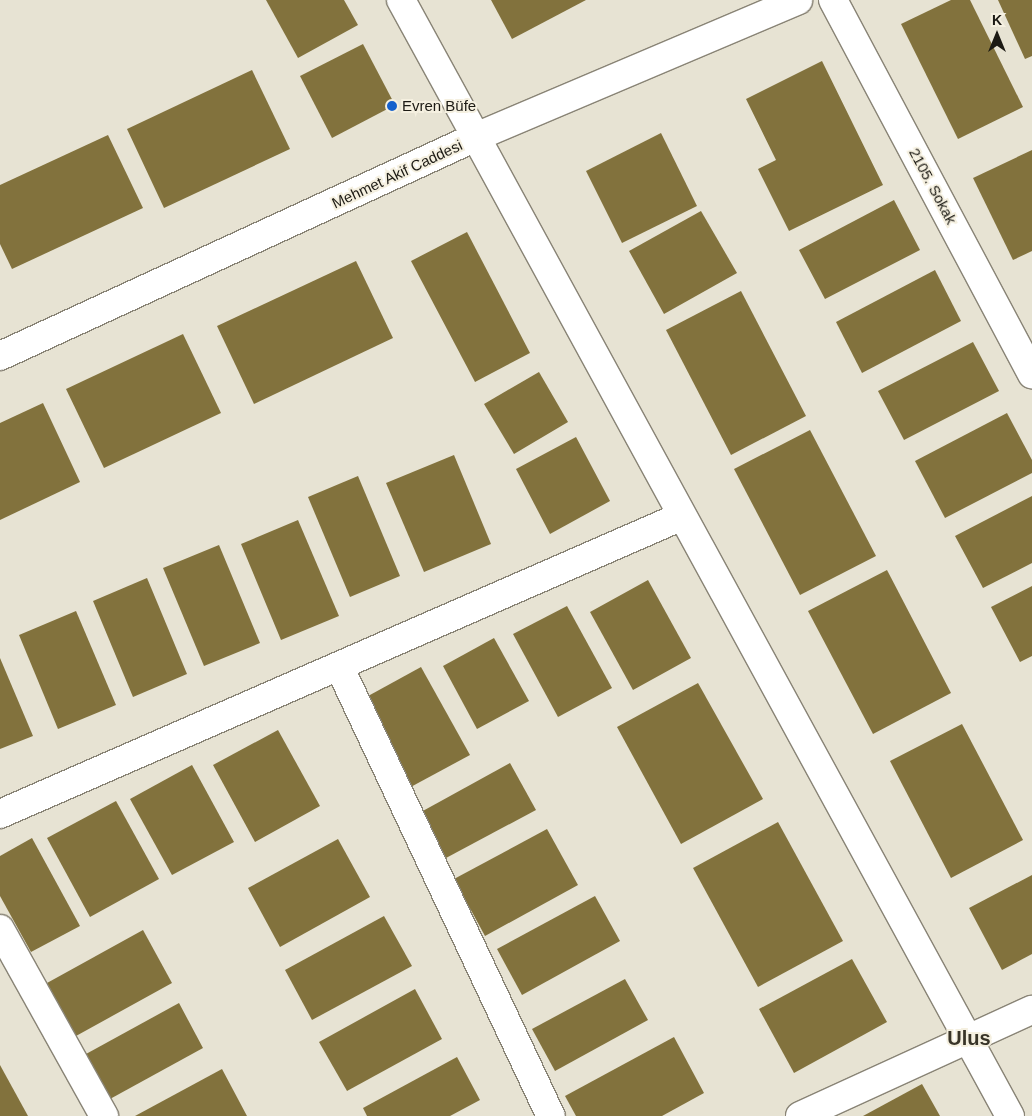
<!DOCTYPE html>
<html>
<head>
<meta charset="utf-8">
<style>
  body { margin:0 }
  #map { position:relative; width:1032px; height:1116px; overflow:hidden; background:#e7e3d3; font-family:Arial,sans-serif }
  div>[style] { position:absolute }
  .building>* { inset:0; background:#82723d }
  .roads { filter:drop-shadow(1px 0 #898476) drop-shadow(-1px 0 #898476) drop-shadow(0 1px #898476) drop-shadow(0 -1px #898476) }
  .street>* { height:28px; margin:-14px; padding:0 14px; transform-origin:14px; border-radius:14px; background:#fff }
  .secondary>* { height:28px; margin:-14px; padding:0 14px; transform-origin:14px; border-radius:14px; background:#fff }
  .dots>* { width:14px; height:14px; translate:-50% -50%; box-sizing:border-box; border:2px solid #f5f0e0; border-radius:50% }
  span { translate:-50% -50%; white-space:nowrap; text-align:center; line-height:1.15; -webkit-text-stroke:4px #f5f0e0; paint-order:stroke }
  .poi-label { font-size:15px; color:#1c1a14 }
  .left { translate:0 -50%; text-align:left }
  .street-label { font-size:15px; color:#1c1a14 }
  .district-label { font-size:20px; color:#383428; font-weight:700 }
  .north { position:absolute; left:972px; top:10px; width:50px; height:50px; -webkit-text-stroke:4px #f5f0e0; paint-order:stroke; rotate:0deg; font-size:14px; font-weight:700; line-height:20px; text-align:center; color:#1c1a14 }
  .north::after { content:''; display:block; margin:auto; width:18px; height:22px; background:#1c1a14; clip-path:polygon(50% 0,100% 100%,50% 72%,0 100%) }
</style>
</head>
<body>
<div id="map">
  <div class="building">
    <div style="clip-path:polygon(266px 0,344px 0,358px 25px,298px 58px)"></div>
    <div style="clip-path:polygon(491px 0,586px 0,512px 39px)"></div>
    <div style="clip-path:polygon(951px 0,970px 0,1023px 107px,958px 139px,901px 24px)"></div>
    <div style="clip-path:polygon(998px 0,1032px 0,1032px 56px,1025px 59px)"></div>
    <div style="clip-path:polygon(363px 44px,395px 105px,332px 138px,300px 76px)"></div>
    <div style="clip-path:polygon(822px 61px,883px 185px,789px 231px,758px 169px,776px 160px,746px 99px)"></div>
    <div style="clip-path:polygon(252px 70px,290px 149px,164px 208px,127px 129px)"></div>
    <div style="clip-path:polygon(661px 133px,697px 206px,622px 243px,586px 171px)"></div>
    <div style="clip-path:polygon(108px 135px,143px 208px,12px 269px,0 244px,0 185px)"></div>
    <div style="clip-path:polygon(1032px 150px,1032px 251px,1013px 260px,973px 178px)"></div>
    <div style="clip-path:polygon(894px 200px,920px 250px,825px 299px,799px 250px)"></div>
    <div style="clip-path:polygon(701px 211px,737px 273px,664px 314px,629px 251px)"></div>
    <div style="clip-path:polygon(467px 232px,530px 353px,475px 382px,411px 261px)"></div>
    <div style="clip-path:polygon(356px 261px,393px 338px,254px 404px,217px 326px)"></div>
    <div style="clip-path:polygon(935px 270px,961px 321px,862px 373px,836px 322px)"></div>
    <div style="clip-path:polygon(741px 291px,806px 416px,731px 455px,666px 330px)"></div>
    <div style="clip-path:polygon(183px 334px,221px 413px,104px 468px,66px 389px)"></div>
    <div style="clip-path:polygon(973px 342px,999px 391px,904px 440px,878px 391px)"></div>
    <div style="clip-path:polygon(539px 372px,568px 422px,514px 454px,484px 404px)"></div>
    <div style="clip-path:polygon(43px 403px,80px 482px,0 520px,0 423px)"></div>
    <div style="clip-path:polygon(1007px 413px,1032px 460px,1032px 473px,945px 518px,915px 461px)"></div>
    <div style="clip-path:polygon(810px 430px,876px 556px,800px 595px,734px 469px)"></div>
    <div style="clip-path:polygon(576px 437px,610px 501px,550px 534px,516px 469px)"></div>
    <div style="clip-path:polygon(454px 455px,491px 544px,424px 572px,386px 483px)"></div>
    <div style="clip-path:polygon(358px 476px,400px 576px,350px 597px,308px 497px)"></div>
    <div style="clip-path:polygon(1032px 496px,1032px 563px,983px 588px,955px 536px)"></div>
    <div style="clip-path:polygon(298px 520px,339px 616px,281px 640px,241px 544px)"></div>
    <div style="clip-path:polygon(219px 545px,260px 643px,204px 666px,163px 568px)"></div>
    <div style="clip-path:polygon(887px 570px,951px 693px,873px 734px,808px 611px)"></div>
    <div style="clip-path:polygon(147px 578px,187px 674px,133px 697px,93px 601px)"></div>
    <div style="clip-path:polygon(648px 580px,691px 658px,633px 690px,590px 612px)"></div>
    <div style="clip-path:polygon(1032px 586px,1032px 656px,1020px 662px,991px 607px)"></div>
    <div style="clip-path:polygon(567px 606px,612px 688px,558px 717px,513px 634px)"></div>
    <div style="clip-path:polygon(76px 611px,116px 705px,58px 729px,19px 635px)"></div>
    <div style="clip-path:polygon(494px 638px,529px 701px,477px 729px,443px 666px)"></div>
    <div style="clip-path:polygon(0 658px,33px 736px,0 749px)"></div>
    <div style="clip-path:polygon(421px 667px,470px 755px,407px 789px,359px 701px)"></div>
    <div style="clip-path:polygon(698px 683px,763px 799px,681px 844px,617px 727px)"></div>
    <div style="clip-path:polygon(962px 724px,1023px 840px,951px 878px,890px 761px)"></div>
    <div style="clip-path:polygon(278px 730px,320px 806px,255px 842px,213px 765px)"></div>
    <div style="clip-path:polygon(510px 763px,536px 810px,446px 858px,421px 812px)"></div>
    <div style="clip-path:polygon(192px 765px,234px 842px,172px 875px,130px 799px)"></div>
    <div style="clip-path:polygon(116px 801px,159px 879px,90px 917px,47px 838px)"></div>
    <div style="clip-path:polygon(778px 822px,843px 941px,758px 987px,693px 868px)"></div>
    <div style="clip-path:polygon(547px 829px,578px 885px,485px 936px,454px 879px)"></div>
    <div style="clip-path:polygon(32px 838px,80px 926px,31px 952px,0 896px,0 856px)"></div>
    <div style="clip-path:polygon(338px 839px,370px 897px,280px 947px,248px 888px)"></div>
    <div style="clip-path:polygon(1032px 875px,1032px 954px,1002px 970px,969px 908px)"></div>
    <div style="clip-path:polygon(595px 896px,620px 941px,522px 995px,497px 949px)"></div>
    <div style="clip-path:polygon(384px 916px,412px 966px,312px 1020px,285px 970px)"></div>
    <div style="clip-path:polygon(143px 930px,172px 983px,76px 1036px,47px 983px)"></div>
    <div style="clip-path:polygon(852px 959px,887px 1022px,794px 1073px,759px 1009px)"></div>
    <div style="clip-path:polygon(625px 979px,648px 1020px,555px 1071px,532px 1029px)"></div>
    <div style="clip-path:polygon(415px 989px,442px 1039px,347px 1091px,319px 1042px)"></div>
    <div style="clip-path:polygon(179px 1003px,203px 1048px,110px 1099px,86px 1054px)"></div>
    <div style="clip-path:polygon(674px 1037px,704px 1093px,662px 1116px,576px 1116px,565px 1096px)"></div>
    <div style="clip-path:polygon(457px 1057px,480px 1100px,450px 1116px,367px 1116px,363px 1108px)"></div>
    <div style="clip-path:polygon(0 1065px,28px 1116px,0 1116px)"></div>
    <div style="clip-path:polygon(222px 1069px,247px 1116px,135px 1116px)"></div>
    <div style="clip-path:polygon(922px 1084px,940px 1116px,863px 1116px)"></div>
  </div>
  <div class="roads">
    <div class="street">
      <div style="left:833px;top:0;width:424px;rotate:62deg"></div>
      <div style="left:476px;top:137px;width:1115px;rotate:61.39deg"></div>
      <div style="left:339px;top:666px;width:497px;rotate:64.8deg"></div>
      <div style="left:0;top:814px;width:744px;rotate:-23.6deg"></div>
      <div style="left:0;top:929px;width:214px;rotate:60.9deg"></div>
      <div style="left:800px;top:1116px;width:255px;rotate:-24.6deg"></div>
    </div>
    <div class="secondary">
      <div style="left:401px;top:0;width:156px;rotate:61.3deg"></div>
      <div style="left:0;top:356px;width:524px;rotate:-24.71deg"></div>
      <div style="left:476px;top:137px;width:350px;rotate:-23deg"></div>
    </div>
  </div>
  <div class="dots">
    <div style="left:392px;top:106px;background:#1561cc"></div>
  </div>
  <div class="poi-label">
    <span class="left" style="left:402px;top:106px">Evren Büfe</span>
  </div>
  <div class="street-label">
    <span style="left:397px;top:174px;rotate:-25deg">Mehmet Akif Caddesi</span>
    <span style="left:933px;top:186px;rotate:62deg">2105. Sokak</span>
  </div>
  <div class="district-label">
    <span style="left:969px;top:1038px">Ulus</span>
  </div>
  <div class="north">K</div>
</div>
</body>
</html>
